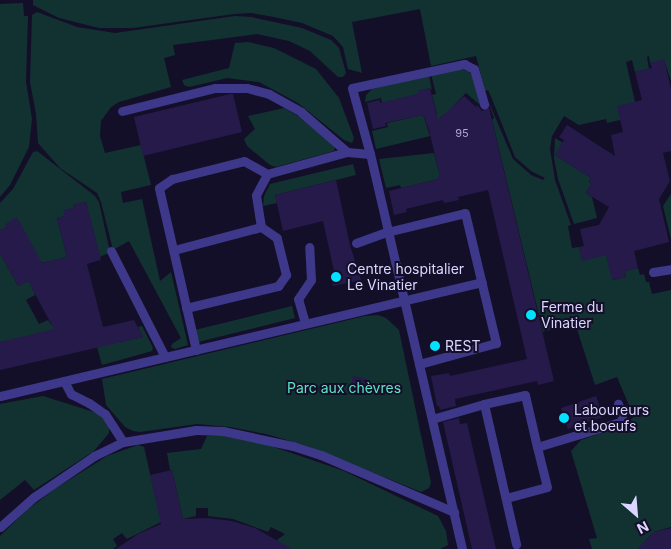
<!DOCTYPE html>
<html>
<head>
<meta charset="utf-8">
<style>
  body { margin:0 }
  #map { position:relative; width:671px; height:549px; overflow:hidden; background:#140f28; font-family:Inter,sans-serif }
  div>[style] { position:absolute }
  .green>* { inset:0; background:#123232 }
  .building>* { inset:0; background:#251a4a }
  .lane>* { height:9px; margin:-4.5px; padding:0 4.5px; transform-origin:4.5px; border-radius:4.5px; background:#3d3889 }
  .dots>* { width:14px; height:14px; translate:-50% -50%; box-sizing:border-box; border:2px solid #140f28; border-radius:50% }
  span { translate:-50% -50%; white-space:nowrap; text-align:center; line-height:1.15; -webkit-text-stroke:4px #140f28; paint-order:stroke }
  .number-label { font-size:11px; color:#aea7d2 }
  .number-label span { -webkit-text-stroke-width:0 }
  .poi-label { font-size:14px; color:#dbd6ff }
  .left { translate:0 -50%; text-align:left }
  .park-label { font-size:14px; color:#5ce4c5 }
  .north { position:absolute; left:611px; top:489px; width:50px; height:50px; -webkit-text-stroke:4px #140f28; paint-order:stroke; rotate:153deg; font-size:14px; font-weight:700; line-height:20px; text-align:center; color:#dbd6ff }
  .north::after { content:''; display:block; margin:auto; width:18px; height:22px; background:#dbd6ff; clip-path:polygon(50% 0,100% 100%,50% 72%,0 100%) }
</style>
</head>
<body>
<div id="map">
  <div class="green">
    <div style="clip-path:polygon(33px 0,671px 0,671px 81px,664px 60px,650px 63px,649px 56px,647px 57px,649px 69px,635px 72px,632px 60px,626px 62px,635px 102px,620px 120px,607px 123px,606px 119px,579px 125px,564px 116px,552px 136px,550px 149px,555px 180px,571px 225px,568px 226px,572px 248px,579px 247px,582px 260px,606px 255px,613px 280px,626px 277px,625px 271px,638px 268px,640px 275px,644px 274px,646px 282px,649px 282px,652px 294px,671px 290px,671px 527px,654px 532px,646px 540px,642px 549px,592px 549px,589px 539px,597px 538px,571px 451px,581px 440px,619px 427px,634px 417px,617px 377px,595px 385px,575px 323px,543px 332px,492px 120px,494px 118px,487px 98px,513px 159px,531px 175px,543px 180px,545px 178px,531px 171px,515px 157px,492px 99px,488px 90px,485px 91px,476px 56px,431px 66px,420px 9px,352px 22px,362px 73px,348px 69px,343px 47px,333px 36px,302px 23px,274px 17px,251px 13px,234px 14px,133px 28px,99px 28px,59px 18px,33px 5px)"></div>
    <div style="clip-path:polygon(23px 3px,24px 16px,28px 16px,26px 82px,32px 119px,29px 147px,10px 185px,0 197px,0 4px)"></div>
    <div style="clip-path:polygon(37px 12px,77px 27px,115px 33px,235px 16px,251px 17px,302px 28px,331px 40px,339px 48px,346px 73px,343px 77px,338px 77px,310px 51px,289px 41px,257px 34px,173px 45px,175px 55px,164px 58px,171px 87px,119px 102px,111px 107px,101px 121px,100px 136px,105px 153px,141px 145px,151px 185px,121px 192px,123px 203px,142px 199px,160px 281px,171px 272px,188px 345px,175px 349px,171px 347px,172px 344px,181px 338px,129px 241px,113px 250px,101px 202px,97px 193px,60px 168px,38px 143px,36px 114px,30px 82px,32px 15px)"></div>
    <div style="clip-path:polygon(248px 42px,274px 48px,316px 69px,339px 98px,354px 138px,352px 143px,344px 140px,298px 103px,259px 82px,227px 78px,189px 87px,184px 85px,182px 80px,229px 68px,235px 43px)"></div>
    <div style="clip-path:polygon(460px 69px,468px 71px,473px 76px,480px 105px,466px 93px,453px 106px,455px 108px,442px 116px,435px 124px,437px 114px,432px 95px,436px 94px,431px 74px)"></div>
    <div style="clip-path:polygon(429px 75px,432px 90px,430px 88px,418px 91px,418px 94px,382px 103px,381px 98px,365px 102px,366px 95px,372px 89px)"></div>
    <div style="clip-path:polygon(284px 108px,305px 120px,335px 147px,334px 151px,276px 167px,270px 165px,247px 146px,244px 139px,255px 129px,248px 116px)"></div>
    <div style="clip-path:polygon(423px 115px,430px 136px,376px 149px,372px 131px,388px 127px,387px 123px)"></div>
    <div style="clip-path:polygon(555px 138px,563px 143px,555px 155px,591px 178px,589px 182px,591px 184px,586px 193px,592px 197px,597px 218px,574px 224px,558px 179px,554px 158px)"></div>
    <div style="clip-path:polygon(37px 151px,95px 196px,99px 202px,110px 252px,100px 257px,86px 202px,73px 205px,74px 208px,64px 210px,65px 216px,57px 218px,67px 257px,42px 263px,5px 224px,7px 227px,0 230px,0 203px,13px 189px,33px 152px)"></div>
    <div style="clip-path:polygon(434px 153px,440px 176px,438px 179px,401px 188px,400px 185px,386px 188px,379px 159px)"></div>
    <div style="clip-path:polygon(353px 164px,356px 175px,275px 195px,277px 203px,263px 206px,264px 196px,270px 184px)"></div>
    <div style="clip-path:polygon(671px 194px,671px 239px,663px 206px)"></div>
    <div style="clip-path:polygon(0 253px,18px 286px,32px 279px,40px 283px,32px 288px,35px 295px,26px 300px,39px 324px,48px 320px,52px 326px,69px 317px,74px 327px,0 342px)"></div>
    <div style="clip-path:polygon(292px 306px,295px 318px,198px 342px,195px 330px)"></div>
    <div style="clip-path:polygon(378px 315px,386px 318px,399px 330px,431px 483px,429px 488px,421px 492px,307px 446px,266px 434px,230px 427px,197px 424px,140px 432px,133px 431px,125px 427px,106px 405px,102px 379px,365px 316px)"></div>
    <div style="clip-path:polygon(142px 326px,153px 348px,152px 351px,102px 365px,97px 347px,143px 337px,138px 327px)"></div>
    <div style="clip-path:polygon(43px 396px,97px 413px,105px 421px,109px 428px,109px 433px,94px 451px,34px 490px,25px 480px,0 500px,0 404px)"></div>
    <div style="clip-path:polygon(207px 436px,223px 436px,268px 445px,344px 471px,438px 516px,446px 531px,448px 545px,440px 549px,279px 549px,277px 540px,285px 534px,271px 527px,268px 532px,233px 519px,208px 516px,208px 508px,196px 508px,196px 516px,183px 519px,172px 470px,170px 470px,167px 453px,201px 449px)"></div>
    <div style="clip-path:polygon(138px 445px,144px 447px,161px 522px,127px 539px,122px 533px,113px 539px,117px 546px,113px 549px,0 549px,0 536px,27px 510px,55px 489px,107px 456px)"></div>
  </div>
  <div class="building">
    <div style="clip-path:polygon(664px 59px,671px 89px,671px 151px,663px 153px,670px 181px,659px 199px,669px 242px,634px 251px,638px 268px,625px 271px,626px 277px,612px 280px,606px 255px,582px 261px,579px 247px,584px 246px,580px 229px,599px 225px,609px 207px,586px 193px,591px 184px,589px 182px,591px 178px,555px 155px,564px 140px,559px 137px,567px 125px,615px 156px,611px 135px,623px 132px,617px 106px,642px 100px,635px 72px,652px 68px,650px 63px)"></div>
    <div style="clip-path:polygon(430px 88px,438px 120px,464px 96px,476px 107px,477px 105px,482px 111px,489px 108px,554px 381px,538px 385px,537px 381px,455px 399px,456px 406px,440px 410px,439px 406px,437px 406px,431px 376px,449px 373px,450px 376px,527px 359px,488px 190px,458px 197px,459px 200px,444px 203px,443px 200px,406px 209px,407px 212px,394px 215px,389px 191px,438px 179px,438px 176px,440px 176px,429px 130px,423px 115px,385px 123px,386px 126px,373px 129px,367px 103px,380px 100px,380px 103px,418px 94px,418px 91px)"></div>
    <div style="clip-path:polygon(230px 94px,233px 94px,242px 132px,143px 156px,134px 117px)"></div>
    <div style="clip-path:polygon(336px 180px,350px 245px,361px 280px,333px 286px,330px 272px,334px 271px,323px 221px,283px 231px,275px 195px)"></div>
    <div style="clip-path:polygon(86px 202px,101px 260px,87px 264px,103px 327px,134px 320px,143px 337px,0 370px,0 342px,54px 329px,28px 281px,18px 286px,0 253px,0 230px,7px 227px,5px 224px,17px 217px,42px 263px,67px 257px,57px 218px,65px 216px,63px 210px,74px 208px,73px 205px)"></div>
    <div style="clip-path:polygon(353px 376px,367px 379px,366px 391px,350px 391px)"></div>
    <div style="clip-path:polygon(596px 396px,603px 417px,568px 429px,561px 408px)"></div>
    <div style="clip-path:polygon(459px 418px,460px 424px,467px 423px,496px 549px,472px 549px,443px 422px)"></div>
    <div style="clip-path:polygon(172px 470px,183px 519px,208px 518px,232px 521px,255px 528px,292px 549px,116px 549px,138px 534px,161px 524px,150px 475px)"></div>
    <div style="clip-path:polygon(671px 528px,671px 549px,637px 549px,654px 532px)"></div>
  </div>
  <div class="lane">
    <div style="left:122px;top:111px;width:96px;rotate:-13.9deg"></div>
    <div style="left:215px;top:88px;width:32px"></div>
    <div style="left:247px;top:88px;width:23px;rotate:15deg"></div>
    <div style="left:269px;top:94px;width:37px;rotate:29deg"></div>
    <div style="left:301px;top:112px;width:61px;rotate:41deg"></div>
    <div style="left:347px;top:152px;width:23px;rotate:5deg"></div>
    <div style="left:356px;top:243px;width:33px;rotate:-20deg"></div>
    <div style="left:387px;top:232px;width:80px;rotate:-13.7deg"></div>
    <div style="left:465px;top:213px;width:134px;rotate:76.6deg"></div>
    <div style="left:496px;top:343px;width:80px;rotate:164.7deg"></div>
    <div style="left:174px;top:250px;width:90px;rotate:-14.8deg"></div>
    <div style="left:111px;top:251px;width:119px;rotate:63deg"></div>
    <div style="left:653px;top:272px;width:18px;rotate:-9deg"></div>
    <div style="left:186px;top:308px;width:95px;rotate:-13.4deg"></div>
    <div style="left:278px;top:286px;width:14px;rotate:-54deg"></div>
    <div style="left:286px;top:275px;width:38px;rotate:-104deg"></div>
    <div style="left:277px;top:238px;width:19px;rotate:-145deg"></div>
    <div style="left:261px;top:227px;width:32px;rotate:-99deg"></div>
    <div style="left:256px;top:195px;width:24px;rotate:-62deg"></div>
    <div style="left:305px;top:323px;width:25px;rotate:-106deg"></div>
    <div style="left:298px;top:299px;width:23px;rotate:-56deg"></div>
    <div style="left:311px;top:280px;width:33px;rotate:-93deg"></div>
    <div style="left:196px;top:350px;width:166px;rotate:-102.9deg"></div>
    <div style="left:159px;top:188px;width:16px;rotate:-35deg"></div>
    <div style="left:172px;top:179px;width:74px;rotate:-14deg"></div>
    <div style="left:244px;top:161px;width:26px;rotate:29deg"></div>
    <div style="left:267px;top:174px;width:83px;rotate:-15.4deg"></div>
    <div style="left:64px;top:381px;width:15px;rotate:62deg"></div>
    <div style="left:71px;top:394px;width:20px;rotate:27deg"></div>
    <div style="left:89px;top:403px;width:19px;rotate:35deg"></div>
    <div style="left:105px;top:414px;width:33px;rotate:57deg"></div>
    <div style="left:0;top:396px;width:495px;rotate:-13.3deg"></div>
    <div style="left:484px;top:404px;width:42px;rotate:-12.4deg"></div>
    <div style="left:525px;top:395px;width:53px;rotate:77deg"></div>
    <div style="left:432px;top:419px;width:54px;rotate:-16.1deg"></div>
    <div style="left:484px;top:404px;width:144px;rotate:77.1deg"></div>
    <div style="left:506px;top:498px;width:42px;rotate:-15deg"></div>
    <div style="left:547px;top:487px;width:41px;rotate:-104deg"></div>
    <div style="left:537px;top:447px;width:90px;rotate:-16.8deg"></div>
    <div style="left:623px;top:421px;width:18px;rotate:-106deg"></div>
    <div style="left:0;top:527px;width:45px;rotate:-41.4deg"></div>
    <div style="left:34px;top:497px;width:73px;rotate:-34.3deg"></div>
    <div style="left:94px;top:456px;width:32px;rotate:-26deg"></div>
    <div style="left:123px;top:442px;width:74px;rotate:-9.3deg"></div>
    <div style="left:196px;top:430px;width:27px;rotate:2deg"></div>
    <div style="left:223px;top:431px;width:72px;rotate:12.1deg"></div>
    <div style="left:293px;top:446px;width:29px;rotate:18deg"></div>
    <div style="left:321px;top:455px;width:145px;rotate:23.2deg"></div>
    <div style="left:462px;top:549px;width:406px;rotate:-103.1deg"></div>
    <div style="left:370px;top:154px;width:68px;rotate:-105.3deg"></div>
    <div style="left:352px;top:88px;width:115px;rotate:-12.1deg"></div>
    <div style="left:464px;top:64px;width:11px;rotate:27deg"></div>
    <div style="left:474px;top:69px;width:37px;rotate:74deg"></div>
  </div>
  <div class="dots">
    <div style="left:336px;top:277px;background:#02e1ff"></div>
    <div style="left:531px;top:315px;background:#02e1ff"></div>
    <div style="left:435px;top:346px;background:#02e1ff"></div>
    <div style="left:564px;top:418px;background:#02e1ff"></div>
  </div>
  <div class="number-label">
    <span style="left:462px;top:133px">95</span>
  </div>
  <div class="poi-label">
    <span class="left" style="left:347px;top:277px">Centre hospitalier<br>Le Vinatier</span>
    <span class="left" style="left:541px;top:315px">Ferme du<br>Vinatier</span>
    <span class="left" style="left:445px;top:346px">REST</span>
    <span class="left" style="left:574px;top:418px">Laboureurs<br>et boeufs</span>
  </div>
  <div class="park-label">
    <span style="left:344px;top:388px">Parc aux chèvres</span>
  </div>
  <div class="north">N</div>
</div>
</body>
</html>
